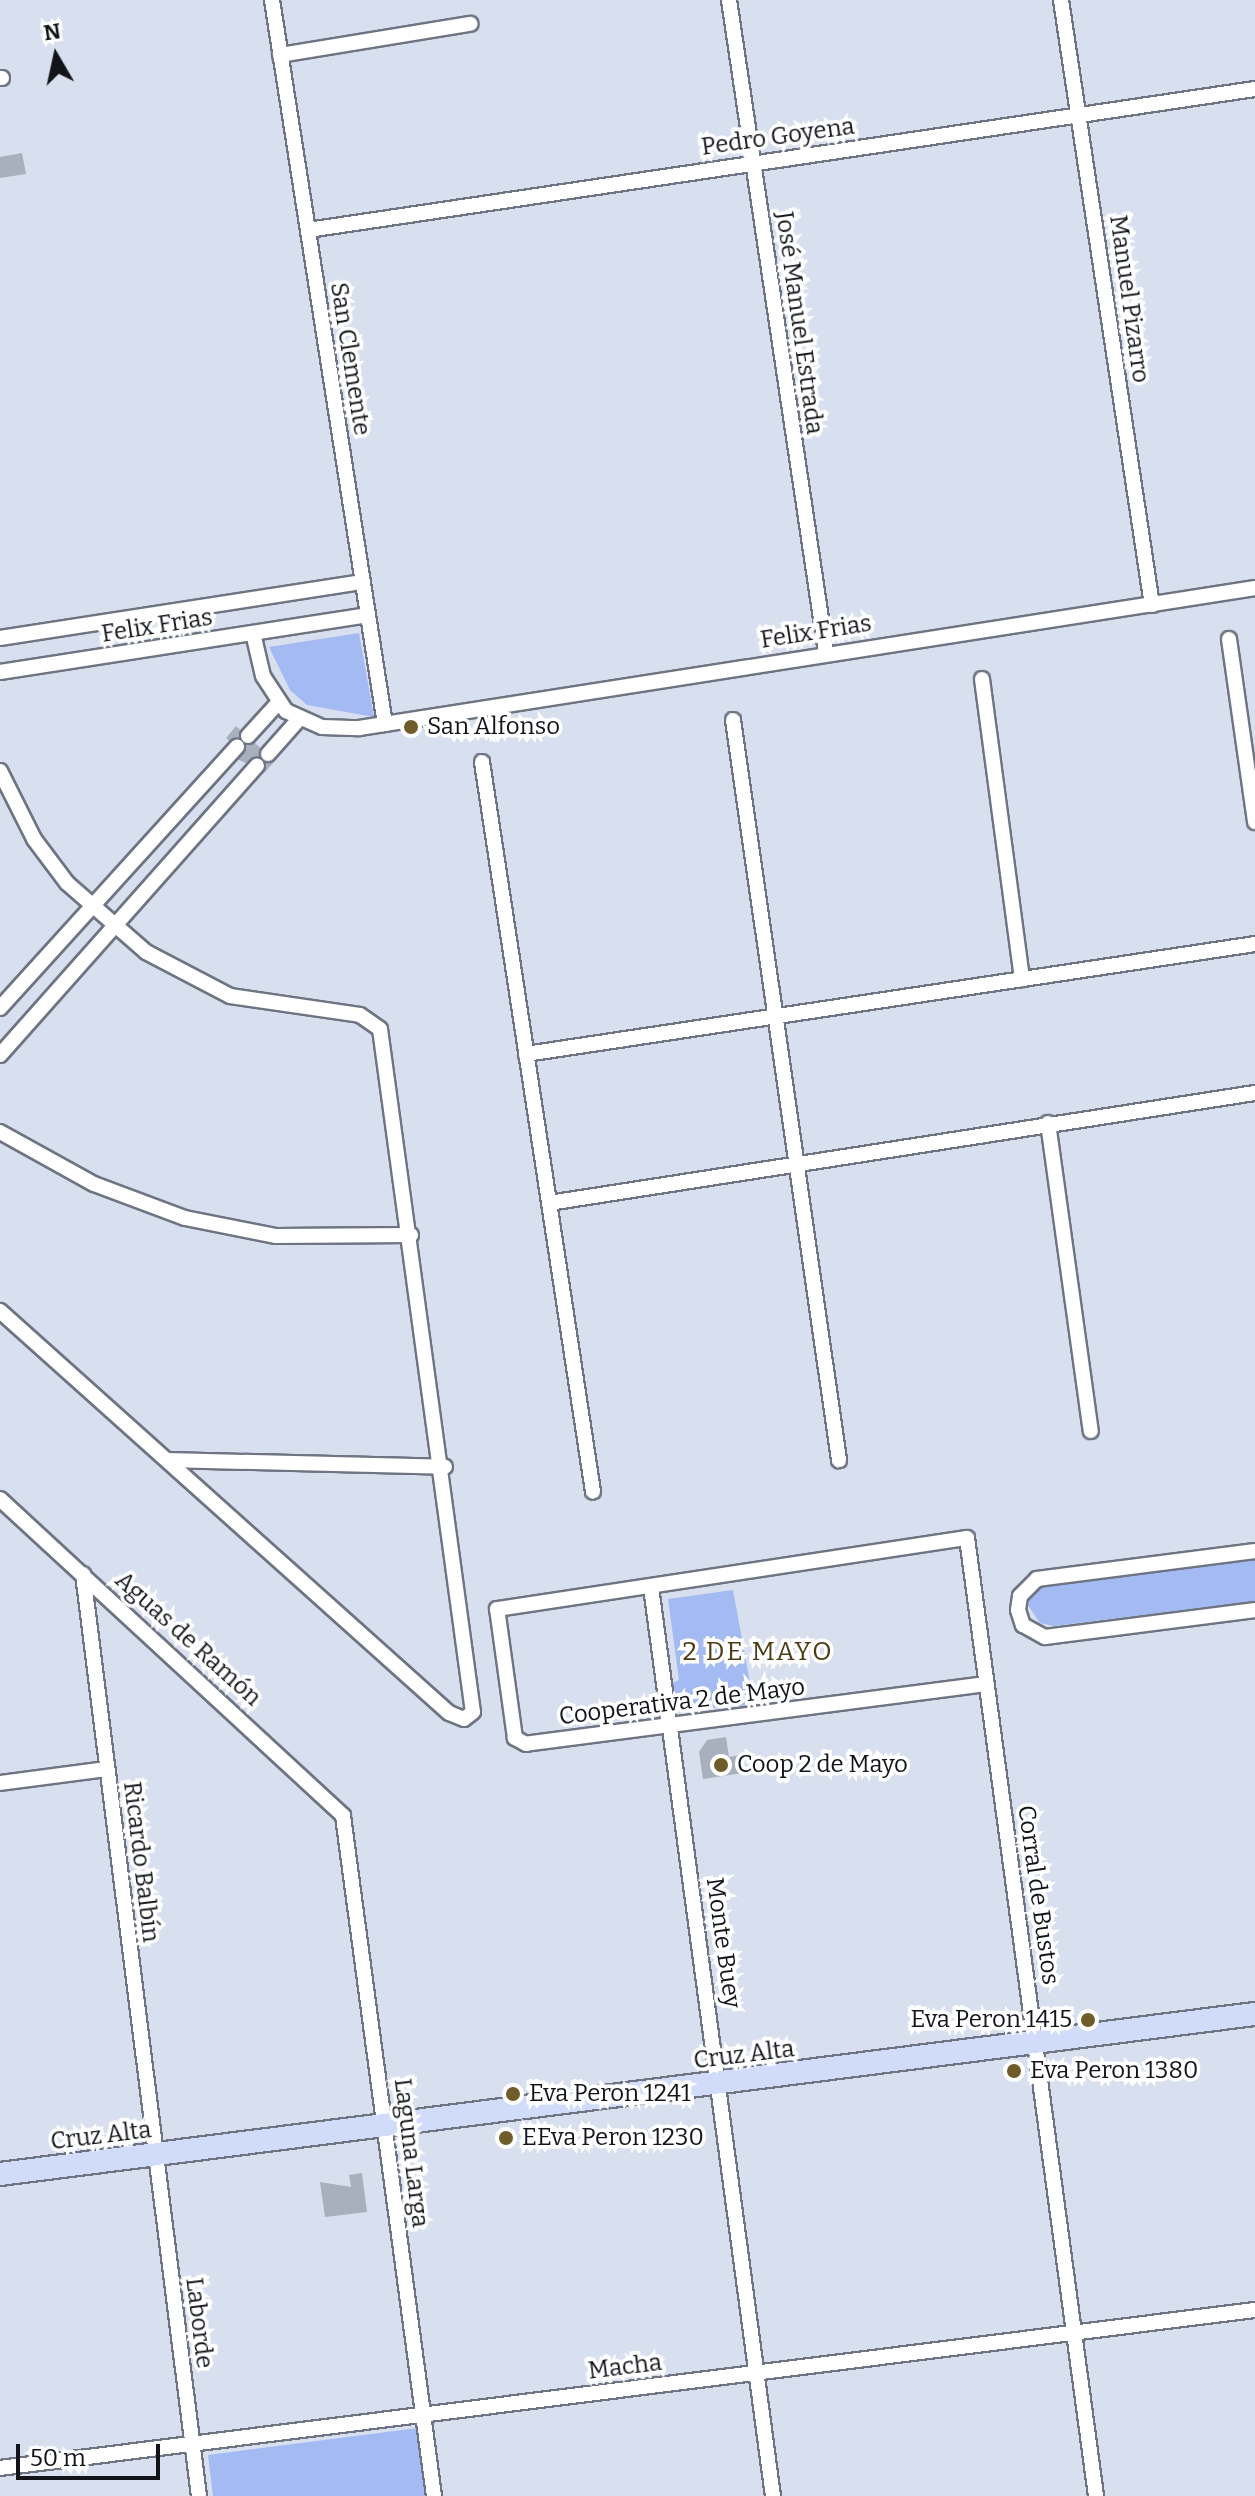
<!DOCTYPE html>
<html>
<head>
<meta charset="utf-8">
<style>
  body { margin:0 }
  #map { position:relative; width:1255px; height:2496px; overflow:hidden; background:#d8dfee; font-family:Bitter,serif }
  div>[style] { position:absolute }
  .green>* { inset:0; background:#a3baf3 }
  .building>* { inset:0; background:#a8afbd }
  .roads { filter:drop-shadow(2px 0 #6e7481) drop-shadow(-2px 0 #6e7481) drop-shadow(0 2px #6e7481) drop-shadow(0 -2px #6e7481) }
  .minor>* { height:14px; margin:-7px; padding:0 7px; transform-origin:7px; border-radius:7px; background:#fff }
  .secondary>* { height:22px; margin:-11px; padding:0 11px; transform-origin:11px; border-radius:11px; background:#d1dcfb }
  .dots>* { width:22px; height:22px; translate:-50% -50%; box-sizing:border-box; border:4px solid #fff; border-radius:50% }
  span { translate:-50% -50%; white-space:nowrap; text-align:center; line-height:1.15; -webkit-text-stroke:7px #fff; paint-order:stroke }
  .street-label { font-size:24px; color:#121419 }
  .poi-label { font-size:24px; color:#121419 }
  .left { translate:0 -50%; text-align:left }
  .right { translate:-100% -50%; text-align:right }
  .neighbourhood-label { font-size:26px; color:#4c3c14; letter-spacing:2px }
  .north { position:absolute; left:16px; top:16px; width:80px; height:80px; -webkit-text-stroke:6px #fff; paint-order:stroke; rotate:351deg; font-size:22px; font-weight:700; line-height:32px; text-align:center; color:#121419 }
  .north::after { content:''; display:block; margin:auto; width:28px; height:36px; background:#121419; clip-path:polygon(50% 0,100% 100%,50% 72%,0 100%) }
  .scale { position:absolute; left:16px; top:2444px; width:144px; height:36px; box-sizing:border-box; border:4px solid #121419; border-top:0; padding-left:10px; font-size:24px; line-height:28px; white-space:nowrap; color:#121419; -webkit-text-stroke:6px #fff; paint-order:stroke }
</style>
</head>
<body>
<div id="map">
  <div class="green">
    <div style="clip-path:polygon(359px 633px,374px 717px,307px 705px,290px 690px,269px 647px)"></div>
    <div style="clip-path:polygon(1255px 1555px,1255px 1601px,1054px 1626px,1040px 1623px,1027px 1604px,1039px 1583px)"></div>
    <div style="clip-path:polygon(733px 1590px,754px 1705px,681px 1710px,672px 1683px,679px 1680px,668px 1599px)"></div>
    <div style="clip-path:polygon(418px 2428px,427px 2496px,213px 2496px,208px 2455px)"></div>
  </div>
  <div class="building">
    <div style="clip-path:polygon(22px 153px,26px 174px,0 178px,0 157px)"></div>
    <div style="clip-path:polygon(236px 726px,275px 761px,265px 772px,235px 758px,241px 751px,226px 738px)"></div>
    <div style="clip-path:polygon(726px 1737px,729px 1757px,740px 1755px,743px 1773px,703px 1779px,699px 1752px,707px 1740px)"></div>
    <div style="clip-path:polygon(362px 2173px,367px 2212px,325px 2217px,320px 2182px,351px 2187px,349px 2175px)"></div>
  </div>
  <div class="roads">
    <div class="minor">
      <div style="left:272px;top:0;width:733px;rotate:81.13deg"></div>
      <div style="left:729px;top:0;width:659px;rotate:81.54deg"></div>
      <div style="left:1061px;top:0;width:612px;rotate:81.45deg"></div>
      <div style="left:280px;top:55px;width:193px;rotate:-9.3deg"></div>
      <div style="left:0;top:78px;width:2px"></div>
      <div style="left:308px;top:230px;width:957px;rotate:-8.47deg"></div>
      <div style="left:253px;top:633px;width:44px;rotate:76.9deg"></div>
      <div style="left:263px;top:676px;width:42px;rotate:56.7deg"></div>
      <div style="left:286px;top:711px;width:39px;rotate:24deg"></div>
      <div style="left:322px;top:727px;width:37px;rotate:2deg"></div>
      <div style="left:359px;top:728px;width:907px;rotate:-8.88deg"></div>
      <div style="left:0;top:638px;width:367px;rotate:-8.8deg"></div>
      <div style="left:1229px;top:639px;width:185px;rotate:81.9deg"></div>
      <div style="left:0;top:672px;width:371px;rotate:-8.8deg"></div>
      <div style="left:982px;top:679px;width:303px;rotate:82.4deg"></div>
      <div style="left:733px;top:720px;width:748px;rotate:81.85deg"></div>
      <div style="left:248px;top:736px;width:45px;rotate:-47.7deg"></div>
      <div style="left:268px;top:754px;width:48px;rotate:-48.4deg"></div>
      <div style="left:482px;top:762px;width:738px;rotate:81.35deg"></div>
      <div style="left:0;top:771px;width:76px;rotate:63.4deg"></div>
      <div style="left:34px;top:839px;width:55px;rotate:53.1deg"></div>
      <div style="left:67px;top:883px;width:105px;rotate:41.1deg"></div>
      <div style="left:146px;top:952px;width:95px;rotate:27.6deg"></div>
      <div style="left:230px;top:996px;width:131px;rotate:8.3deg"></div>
      <div style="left:360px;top:1015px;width:24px;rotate:35deg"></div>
      <div style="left:380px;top:1029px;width:689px;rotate:82.25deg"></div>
      <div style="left:473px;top:1712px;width:11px;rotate:142deg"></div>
      <div style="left:464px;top:1719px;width:16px;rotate:-158deg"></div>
      <div style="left:449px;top:1713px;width:603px;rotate:-138.16deg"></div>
      <div style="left:0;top:1008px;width:353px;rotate:-47.8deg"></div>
      <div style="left:526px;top:1054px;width:737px;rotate:-8.58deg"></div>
      <div style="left:0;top:1055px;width:387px;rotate:-48.4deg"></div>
      <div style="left:1048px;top:1123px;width:311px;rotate:82.1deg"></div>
      <div style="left:0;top:1132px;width:107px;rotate:29deg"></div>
      <div style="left:94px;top:1184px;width:97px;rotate:20.5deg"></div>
      <div style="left:185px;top:1218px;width:93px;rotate:11.2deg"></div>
      <div style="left:276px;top:1236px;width:135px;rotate:-0.4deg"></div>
      <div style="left:549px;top:1203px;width:715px;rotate:-8.86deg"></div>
      <div style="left:167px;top:1460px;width:278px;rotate:1.4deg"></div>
      <div style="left:0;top:1499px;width:467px;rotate:42.7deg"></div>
      <div style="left:343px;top:1816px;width:686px;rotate:82.38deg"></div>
      <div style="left:1255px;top:1551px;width:220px;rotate:172.7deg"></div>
      <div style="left:1037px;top:1579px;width:24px;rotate:135deg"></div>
      <div style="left:1020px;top:1596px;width:14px;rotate:98deg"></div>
      <div style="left:1018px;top:1610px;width:16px;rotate:72deg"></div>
      <div style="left:1023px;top:1625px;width:25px;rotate:29deg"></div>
      <div style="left:1045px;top:1637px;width:212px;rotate:-7.3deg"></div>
      <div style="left:83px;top:1574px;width:929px;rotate:82.83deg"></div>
      <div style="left:651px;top:1587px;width:917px;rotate:82.36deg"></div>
      <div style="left:986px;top:1684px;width:464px;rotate:172.6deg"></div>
      <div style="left:526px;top:1744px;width:13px;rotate:-151deg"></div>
      <div style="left:515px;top:1738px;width:130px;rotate:-97.9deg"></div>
      <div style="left:497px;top:1609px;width:475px;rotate:-8.6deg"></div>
      <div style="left:967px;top:1538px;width:967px;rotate:82.33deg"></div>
      <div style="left:0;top:1783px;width:108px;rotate:-7.5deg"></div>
      <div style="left:0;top:2468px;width:1265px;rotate:-7.18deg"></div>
    </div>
    <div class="secondary">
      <div style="left:0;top:2174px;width:1265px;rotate:-7.27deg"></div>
    </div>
  </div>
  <div class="dots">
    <div style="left:411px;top:727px;background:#705c2b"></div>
    <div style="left:721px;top:1765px;background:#705c2b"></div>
    <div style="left:1088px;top:2020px;background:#705c2b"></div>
    <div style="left:1014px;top:2071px;background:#705c2b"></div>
    <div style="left:513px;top:2094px;background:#705c2b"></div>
    <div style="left:506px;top:2138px;background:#705c2b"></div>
  </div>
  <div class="street-label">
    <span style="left:778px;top:137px;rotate:-8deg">Pedro Goyena</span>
    <span style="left:1129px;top:299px;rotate:82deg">Manuel Pizarro</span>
    <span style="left:799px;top:323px;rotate:82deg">José Manuel Estrada</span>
    <span style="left:350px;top:359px;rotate:81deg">San Clemente</span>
    <span style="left:157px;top:626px;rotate:-9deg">Felix Frias</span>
    <span style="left:816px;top:632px;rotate:-9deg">Felix Frias</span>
    <span style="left:188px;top:1639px;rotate:42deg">Aguas de Ramón</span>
    <span style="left:682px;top:1702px;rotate:-7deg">Cooperativa 2 de Mayo</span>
    <span style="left:141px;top:1862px;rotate:83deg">Ricardo Balbín</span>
    <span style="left:1038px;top:1895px;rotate:82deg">Corral de Bustos</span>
    <span style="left:723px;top:1943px;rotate:82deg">Monte Buey</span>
    <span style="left:744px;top:2055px;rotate:-7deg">Cruz Alta</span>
    <span style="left:101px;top:2136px;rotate:-7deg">Cruz Alta</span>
    <span style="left:411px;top:2153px;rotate:83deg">Laguna Larga</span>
    <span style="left:199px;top:2323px;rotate:83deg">Laborde</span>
    <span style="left:625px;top:2367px;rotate:-7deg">Macha</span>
  </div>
  <div class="poi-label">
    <span class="left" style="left:427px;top:727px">San Alfonso</span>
    <span class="left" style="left:737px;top:1765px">Coop 2 de Mayo</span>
    <span class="right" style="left:1072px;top:2020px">Eva Peron 1415</span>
    <span class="left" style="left:1030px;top:2071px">Eva Peron 1380</span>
    <span class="left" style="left:529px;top:2094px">Eva Peron 1241</span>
    <span class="left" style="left:522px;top:2138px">EEva Peron 1230</span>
  </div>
  <div class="neighbourhood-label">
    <span style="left:758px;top:1652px">2 DE MAYO</span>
  </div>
  <div class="north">N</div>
  <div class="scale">50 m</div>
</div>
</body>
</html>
